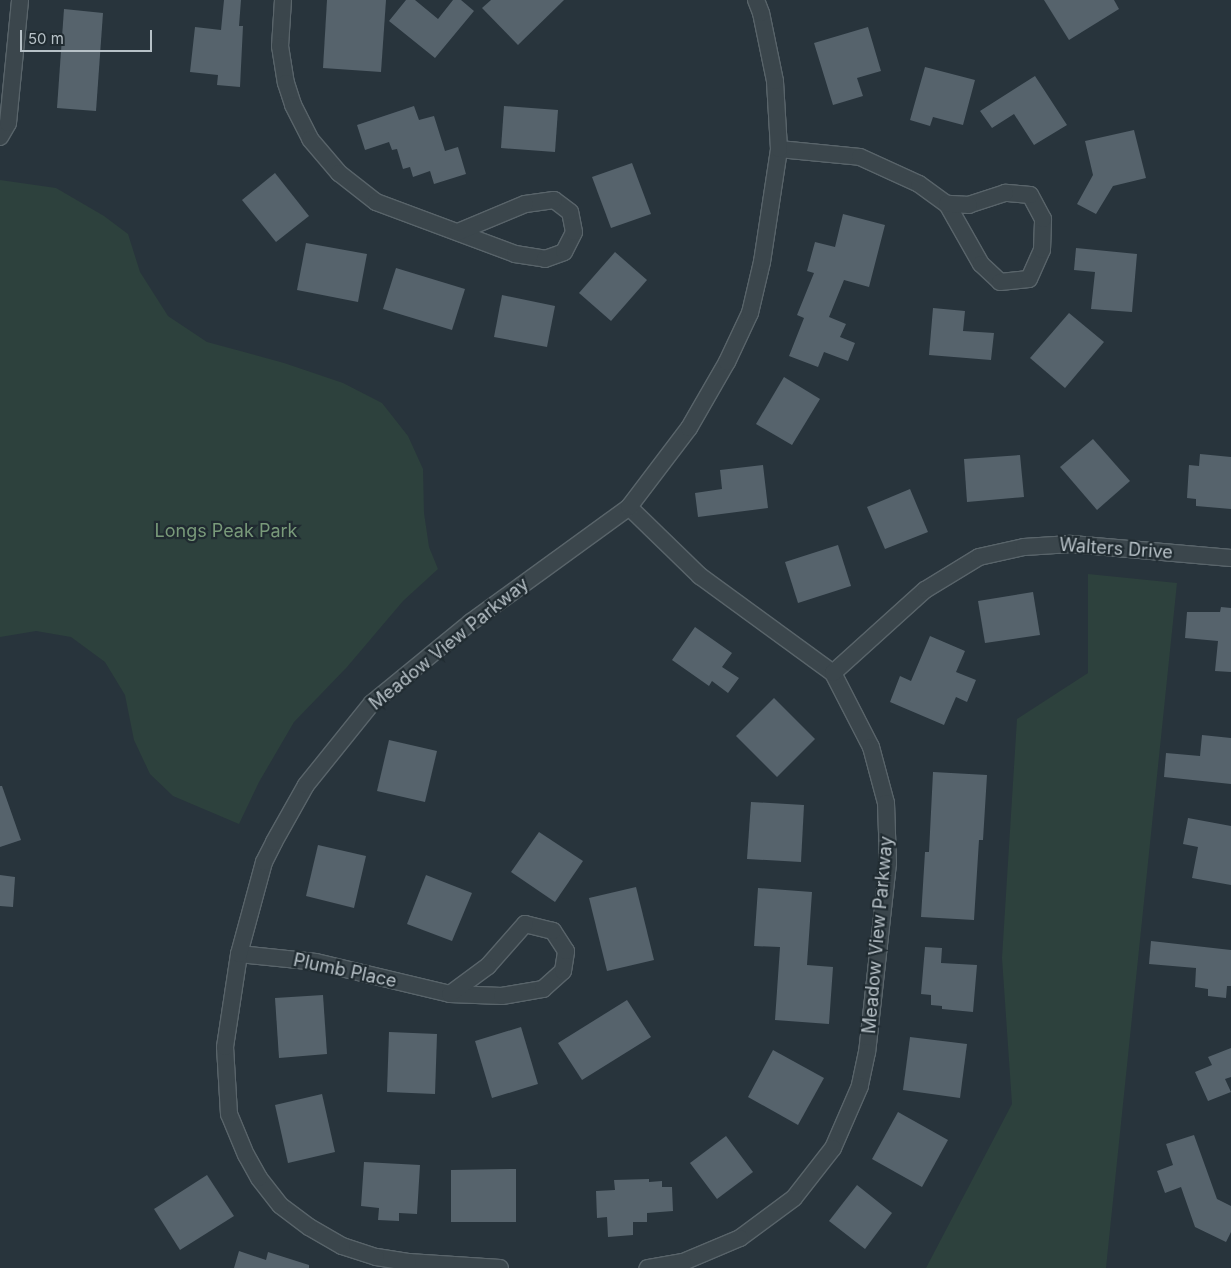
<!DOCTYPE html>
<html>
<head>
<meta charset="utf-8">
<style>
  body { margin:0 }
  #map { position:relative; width:1231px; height:1268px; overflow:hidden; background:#28343c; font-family:Inter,sans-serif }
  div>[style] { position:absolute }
  .green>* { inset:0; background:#2d413d }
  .building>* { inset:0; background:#56636c }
  .roads { filter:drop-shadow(1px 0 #59646a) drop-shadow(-1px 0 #59646a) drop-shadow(0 1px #59646a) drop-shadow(0 -1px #59646a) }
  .minor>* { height:16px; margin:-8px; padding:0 8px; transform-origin:8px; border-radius:8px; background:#3b464c }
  span { translate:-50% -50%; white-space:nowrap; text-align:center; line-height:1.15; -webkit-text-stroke:4.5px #202b31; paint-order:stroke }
  .park-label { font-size:18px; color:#799a7a }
  .street-label { font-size:18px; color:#b7c1c7 }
  .scale { position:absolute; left:20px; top:30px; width:132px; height:22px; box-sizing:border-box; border:2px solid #b7c1c7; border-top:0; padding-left:6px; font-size:15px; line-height:18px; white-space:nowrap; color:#b7c1c7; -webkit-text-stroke:4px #202b31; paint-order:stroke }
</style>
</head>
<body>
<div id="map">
  <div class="green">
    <div style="clip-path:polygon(0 180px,56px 188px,104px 216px,128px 234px,140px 272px,168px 316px,207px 342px,284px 363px,343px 383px,382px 403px,408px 436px,423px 469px,424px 513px,429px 547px,438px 569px,403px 601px,347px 667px,294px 722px,259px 782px,239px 824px,173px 796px,150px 774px,134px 740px,125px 695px,105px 662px,71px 637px,36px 631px,0 637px)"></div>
    <div style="clip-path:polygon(1088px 574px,1177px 583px,1106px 1268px,926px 1268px,1012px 1104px,1002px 958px,1017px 719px,1088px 673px)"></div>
  </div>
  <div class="building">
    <div style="clip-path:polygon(224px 0,241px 0,239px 26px,243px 26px,240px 87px,217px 85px,218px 75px,190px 72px,195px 27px,221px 30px)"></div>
    <div style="clip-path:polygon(327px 0,386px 0,381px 72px,323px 68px)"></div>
    <div style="clip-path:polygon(406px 0,415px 0,438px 19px,453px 0,461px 0,474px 11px,435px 58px,389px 21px)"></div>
    <div style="clip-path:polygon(491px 0,564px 0,518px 45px,482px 8px)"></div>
    <div style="clip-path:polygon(1044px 0,1114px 0,1119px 9px,1069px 40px)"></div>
    <div style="clip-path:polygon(64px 9px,103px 13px,96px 111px,57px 108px)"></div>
    <div style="clip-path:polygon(868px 27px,881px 71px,857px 78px,863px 96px,833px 105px,814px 43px)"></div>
    <div style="clip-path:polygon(925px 67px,975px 80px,963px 125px,933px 117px,930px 126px,910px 120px)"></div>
    <div style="clip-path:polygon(1035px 76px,1067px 125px,1034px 145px,1014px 114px,992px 128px,980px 111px)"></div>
    <div style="clip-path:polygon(414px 106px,419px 120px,434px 116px,445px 151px,458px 147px,466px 174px,434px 184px,430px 171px,413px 177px,410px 167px,403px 169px,397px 149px,392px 150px,389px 142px,365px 150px,357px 125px)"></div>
    <div style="clip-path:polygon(504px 106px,558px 110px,555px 152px,501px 148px)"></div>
    <div style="clip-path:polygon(1134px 130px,1146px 178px,1113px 186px,1096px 214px,1077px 204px,1093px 175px,1085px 141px)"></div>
    <div style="clip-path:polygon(632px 163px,651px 214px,611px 228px,592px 177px)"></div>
    <div style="clip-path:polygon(275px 173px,309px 216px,276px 242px,242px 200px)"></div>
    <div style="clip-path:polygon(843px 214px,885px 225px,869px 287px,844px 280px,829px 317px,846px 324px,840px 337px,855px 343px,848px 361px,824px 352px,818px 367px,789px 356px,804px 318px,797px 315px,814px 273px,807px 271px,815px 242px,835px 247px)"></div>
    <div style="clip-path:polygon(306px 243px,367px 254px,358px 302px,297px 290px)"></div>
    <div style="clip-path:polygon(1076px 248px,1137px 254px,1132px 312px,1091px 309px,1095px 272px,1074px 270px)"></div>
    <div style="clip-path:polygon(615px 252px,647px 280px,611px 321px,579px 293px)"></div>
    <div style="clip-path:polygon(396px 268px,465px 289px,452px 330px,383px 309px)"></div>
    <div style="clip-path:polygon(502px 295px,555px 306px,547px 347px,494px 337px)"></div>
    <div style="clip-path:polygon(933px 308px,965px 311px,963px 331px,994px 333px,991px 360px,929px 355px)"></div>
    <div style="clip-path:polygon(1069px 313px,1104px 342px,1065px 388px,1030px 358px)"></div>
    <div style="clip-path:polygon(784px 377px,820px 399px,792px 445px,756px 424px)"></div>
    <div style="clip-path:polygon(1093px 439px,1130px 481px,1097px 510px,1060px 467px)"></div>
    <div style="clip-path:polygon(1200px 454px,1231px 457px,1231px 509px,1196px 506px,1196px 499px,1187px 498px,1189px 465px,1199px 466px)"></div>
    <div style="clip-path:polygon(1020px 455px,1024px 497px,967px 502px,964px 459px)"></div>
    <div style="clip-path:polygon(763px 465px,768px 508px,698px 517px,695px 493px,722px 489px,720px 470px)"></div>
    <div style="clip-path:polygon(910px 489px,928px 532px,885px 549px,867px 507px)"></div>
    <div style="clip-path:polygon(838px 545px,851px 586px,798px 603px,785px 562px)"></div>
    <div style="clip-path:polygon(1033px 592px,1040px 635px,985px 643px,978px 601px)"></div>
    <div style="clip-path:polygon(1221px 607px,1231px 608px,1231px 672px,1215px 671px,1218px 641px,1185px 638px,1187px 612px,1220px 612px)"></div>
    <div style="clip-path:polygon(695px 627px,732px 653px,722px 667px,739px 678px,728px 693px,712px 681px,709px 686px,672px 660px)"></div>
    <div style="clip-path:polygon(930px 636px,965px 651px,956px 672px,976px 680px,967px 702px,956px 697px,944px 725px,890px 702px,900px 676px,911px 681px)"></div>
    <div style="clip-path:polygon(774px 698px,815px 739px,777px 777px,736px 736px)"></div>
    <div style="clip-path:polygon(1202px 735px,1231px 738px,1231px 784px,1164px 777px,1166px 753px,1200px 756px)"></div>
    <div style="clip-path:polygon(389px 740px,437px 751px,425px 802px,377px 791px)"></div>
    <div style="clip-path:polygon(933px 772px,987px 775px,983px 840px,979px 840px,974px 920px,921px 917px,925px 852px,929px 852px)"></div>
    <div style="clip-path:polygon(0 786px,2px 786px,21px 840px,0 847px)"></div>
    <div style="clip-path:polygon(751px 802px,804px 805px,801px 862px,747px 859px)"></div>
    <div style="clip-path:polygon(1188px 818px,1231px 826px,1231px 885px,1192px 878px,1198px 847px,1183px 844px)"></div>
    <div style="clip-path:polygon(539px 832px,583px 861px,555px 902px,511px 872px)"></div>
    <div style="clip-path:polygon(318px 845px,366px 856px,354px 908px,306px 896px)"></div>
    <div style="clip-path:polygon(0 875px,15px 877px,13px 907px,0 906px)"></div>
    <div style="clip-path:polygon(426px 875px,472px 893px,452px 941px,407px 924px)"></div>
    <div style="clip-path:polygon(636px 887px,654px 960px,607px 971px,589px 898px)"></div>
    <div style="clip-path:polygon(758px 888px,812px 892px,807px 965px,833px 967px,829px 1024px,775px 1020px,780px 947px,754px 946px)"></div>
    <div style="clip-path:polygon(1151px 941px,1231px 950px,1231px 986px,1227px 986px,1226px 998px,1208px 996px,1208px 989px,1195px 987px,1196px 968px,1149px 964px)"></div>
    <div style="clip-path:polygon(925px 947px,942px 948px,941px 963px,977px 965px,973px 1012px,942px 1009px,942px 1006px,931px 1005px,931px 995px,921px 994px)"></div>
    <div style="clip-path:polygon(323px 995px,327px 1054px,279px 1058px,275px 998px)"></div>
    <div style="clip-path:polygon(627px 1000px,651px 1037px,582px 1080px,558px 1043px)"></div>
    <div style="clip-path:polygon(521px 1027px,538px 1084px,492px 1098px,475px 1041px)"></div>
    <div style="clip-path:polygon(389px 1032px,437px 1034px,435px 1094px,387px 1092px)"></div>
    <div style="clip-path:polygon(910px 1037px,967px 1044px,960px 1098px,903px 1090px)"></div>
    <div style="clip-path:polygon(1231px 1048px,1231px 1077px,1225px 1079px,1231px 1092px,1208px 1101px,1195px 1072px,1212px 1065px,1208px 1057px)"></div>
    <div style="clip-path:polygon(773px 1050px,824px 1078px,798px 1125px,748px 1097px)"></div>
    <div style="clip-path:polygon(322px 1094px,335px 1152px,288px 1163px,275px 1105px)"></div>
    <div style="clip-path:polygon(898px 1112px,948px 1140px,922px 1187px,872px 1159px)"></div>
    <div style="clip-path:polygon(1194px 1135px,1217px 1199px,1231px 1206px,1231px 1232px,1226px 1242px,1195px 1227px,1181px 1187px,1165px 1193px,1157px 1171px,1173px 1165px,1166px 1144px)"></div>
    <div style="clip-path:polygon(726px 1136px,753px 1172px,717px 1199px,690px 1163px)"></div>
    <div style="clip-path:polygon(364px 1162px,420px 1165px,417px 1214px,399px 1213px,399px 1221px,378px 1220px,379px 1208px,361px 1206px)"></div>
    <div style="clip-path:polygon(516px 1169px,516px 1222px,451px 1222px,451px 1170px)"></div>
    <div style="clip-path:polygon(207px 1175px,234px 1216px,180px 1250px,154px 1209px)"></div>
    <div style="clip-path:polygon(649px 1179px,649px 1182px,662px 1181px,662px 1187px,672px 1187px,673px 1211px,647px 1213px,647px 1222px,633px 1222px,633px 1235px,608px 1237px,607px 1217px,597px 1218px,596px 1191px,615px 1190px,614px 1180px)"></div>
    <div style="clip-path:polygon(857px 1185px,892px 1213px,865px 1249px,829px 1221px)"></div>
    <div style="clip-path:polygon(239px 1251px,266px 1260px,268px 1252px,309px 1265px,309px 1268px,234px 1268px)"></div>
  </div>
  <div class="roads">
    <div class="minor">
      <div style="left:283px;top:0;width:46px;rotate:93.7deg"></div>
      <div style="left:280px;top:46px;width:37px;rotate:81deg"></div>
      <div style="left:286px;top:83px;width:23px;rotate:72deg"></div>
      <div style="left:293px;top:105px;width:38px;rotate:63deg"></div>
      <div style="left:310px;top:139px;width:45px;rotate:49.5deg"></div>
      <div style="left:339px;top:173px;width:47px;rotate:38.1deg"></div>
      <div style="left:376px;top:202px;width:148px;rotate:20.5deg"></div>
      <div style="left:515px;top:254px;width:30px;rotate:9deg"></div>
      <div style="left:545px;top:259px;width:20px;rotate:-20deg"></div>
      <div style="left:564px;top:252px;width:22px;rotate:-63deg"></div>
      <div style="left:574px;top:232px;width:20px;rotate:-101deg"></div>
      <div style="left:570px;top:212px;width:20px;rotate:-143deg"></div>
      <div style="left:554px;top:200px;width:29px;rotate:172deg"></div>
      <div style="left:525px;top:204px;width:73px;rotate:157.3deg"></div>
      <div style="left:0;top:137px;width:16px;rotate:-60deg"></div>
      <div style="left:8px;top:123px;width:124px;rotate:-84.4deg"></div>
      <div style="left:779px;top:149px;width:81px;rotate:5.6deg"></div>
      <div style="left:860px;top:157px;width:65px;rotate:24.6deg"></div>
      <div style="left:919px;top:184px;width:34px;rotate:36deg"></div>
      <div style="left:947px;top:204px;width:69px;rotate:60.5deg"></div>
      <div style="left:981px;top:264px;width:26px;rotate:43deg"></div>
      <div style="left:1000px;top:282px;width:29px;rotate:-6deg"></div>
      <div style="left:1029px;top:279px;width:32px;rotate:-66deg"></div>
      <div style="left:1042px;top:250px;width:31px;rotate:-88deg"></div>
      <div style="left:1043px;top:219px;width:27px;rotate:-118deg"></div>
      <div style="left:1030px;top:195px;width:25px;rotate:-175deg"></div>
      <div style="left:1005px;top:193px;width:38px;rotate:162deg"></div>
      <div style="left:969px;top:205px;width:22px;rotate:-177deg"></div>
      <div style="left:629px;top:507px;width:99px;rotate:44.2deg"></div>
      <div style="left:700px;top:576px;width:165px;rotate:36.1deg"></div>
      <div style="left:833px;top:673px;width:83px;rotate:62.8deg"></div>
      <div style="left:871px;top:747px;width:58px;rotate:75deg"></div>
      <div style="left:886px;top:803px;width:60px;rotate:88.1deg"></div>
      <div style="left:888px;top:863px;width:190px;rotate:96.3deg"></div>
      <div style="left:867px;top:1052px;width:35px;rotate:102deg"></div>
      <div style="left:860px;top:1086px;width:68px;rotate:113.5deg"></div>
      <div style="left:833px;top:1148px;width:63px;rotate:128deg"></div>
      <div style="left:794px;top:1198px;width:67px;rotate:143.5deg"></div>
      <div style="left:740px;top:1238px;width:62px;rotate:157.2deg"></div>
      <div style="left:683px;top:1262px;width:36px;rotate:170deg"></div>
      <div style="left:833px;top:673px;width:124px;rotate:-42.1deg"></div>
      <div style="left:925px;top:590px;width:63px;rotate:-31.4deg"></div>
      <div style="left:979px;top:557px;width:46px;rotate:-12.5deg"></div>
      <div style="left:1024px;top:547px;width:47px;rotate:-3.7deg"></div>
      <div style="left:1071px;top:544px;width:161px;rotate:5deg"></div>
      <div style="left:239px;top:954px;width:77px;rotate:5.9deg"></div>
      <div style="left:316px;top:962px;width:138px;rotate:13.4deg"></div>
      <div style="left:450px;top:994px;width:52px;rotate:2.2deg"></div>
      <div style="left:502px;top:996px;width:42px;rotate:-9.7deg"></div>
      <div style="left:543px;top:989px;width:27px;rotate:-42deg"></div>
      <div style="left:563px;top:971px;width:20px;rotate:-81deg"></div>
      <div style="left:566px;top:951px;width:24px;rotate:-123deg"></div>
      <div style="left:553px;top:931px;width:29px;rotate:-166deg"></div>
      <div style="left:525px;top:924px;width:56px;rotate:131.4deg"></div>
      <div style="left:488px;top:966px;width:47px;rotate:143.6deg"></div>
      <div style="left:500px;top:1268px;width:92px;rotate:-176.3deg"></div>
      <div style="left:408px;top:1262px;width:32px;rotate:-171deg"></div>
      <div style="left:376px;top:1257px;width:36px;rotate:-162deg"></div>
      <div style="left:342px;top:1246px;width:38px;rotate:-150deg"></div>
      <div style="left:309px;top:1227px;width:36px;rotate:-143deg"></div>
      <div style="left:280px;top:1205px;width:34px;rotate:-128deg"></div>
      <div style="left:259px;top:1178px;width:26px;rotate:-119deg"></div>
      <div style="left:246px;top:1155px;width:44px;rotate:-112.5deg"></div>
      <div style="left:229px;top:1114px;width:67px;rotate:-93.4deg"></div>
      <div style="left:225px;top:1047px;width:94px;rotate:-81.4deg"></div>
      <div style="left:239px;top:954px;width:95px;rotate:-74.8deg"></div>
      <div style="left:264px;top:862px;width:22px;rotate:-63deg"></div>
      <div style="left:274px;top:842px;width:65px;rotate:-60.7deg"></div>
      <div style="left:306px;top:785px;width:105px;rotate:-51.2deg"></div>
      <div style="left:372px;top:703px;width:128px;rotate:-39.3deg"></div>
      <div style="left:471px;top:622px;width:195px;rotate:-36deg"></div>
      <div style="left:629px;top:507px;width:99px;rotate:-52.8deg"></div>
      <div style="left:689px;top:428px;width:76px;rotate:-60.1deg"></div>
      <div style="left:727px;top:362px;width:54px;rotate:-64.9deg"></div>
      <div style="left:750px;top:313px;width:52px;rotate:-76.8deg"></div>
      <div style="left:762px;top:262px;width:114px;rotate:-81.4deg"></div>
      <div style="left:779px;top:149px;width:68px;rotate:-93.4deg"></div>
      <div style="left:775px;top:81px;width:69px;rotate:-101.6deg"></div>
      <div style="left:761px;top:13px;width:14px;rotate:-111deg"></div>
    </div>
  </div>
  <div class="park-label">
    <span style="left:226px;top:531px">Longs Peak Park</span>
  </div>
  <div class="street-label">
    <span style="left:1116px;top:549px;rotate:4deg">Walters Drive</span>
    <span style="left:449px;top:644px;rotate:-39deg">Meadow View Parkway</span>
    <span style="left:878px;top:935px;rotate:-85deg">Meadow View Parkway</span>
    <span style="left:345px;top:971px;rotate:12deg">Plumb Place</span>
  </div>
  <div class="scale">50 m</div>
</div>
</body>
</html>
